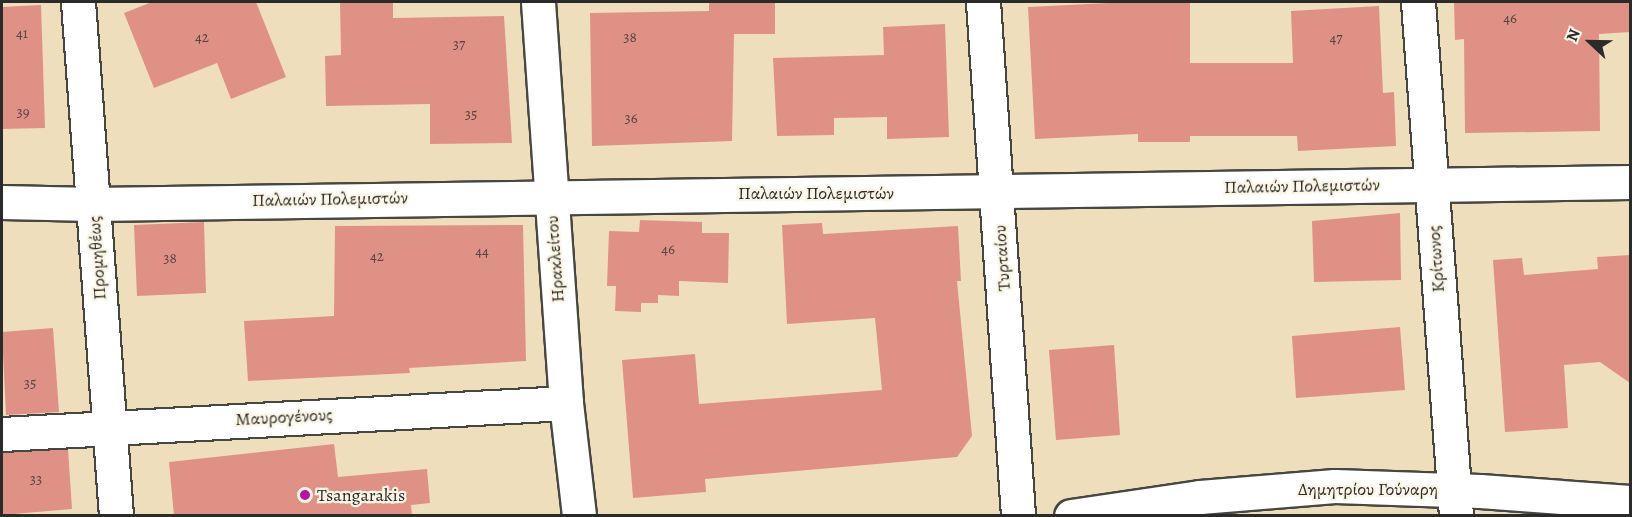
<!DOCTYPE html>
<html>
<head>
<meta charset="utf-8">
<style>
  body { margin:0 }
  #map { position:relative; width:1632px; height:517px; overflow:hidden; background:#efdebc; font-family:Alegreya,serif }
  div>[style] { position:absolute }
  .building>* { inset:0; background:#e09186 }
  .roads { filter:drop-shadow(2px 0 #484641) drop-shadow(-2px 0 #484641) drop-shadow(0 2px #484641) drop-shadow(0 -2px #484641) }
  .minor>* { height:33px; margin:-16.5px; padding:0 16.5px; transform-origin:16.5px; border-radius:16.5px; background:#fff }
  .major>* { height:33px; margin:-16.5px; padding:0 16.5px; transform-origin:16.5px; border-radius:16.5px; background:#fff }
  .dots>* { width:16px; height:16px; translate:-50% -50%; box-sizing:border-box; border:3px solid #fcf5e5; border-radius:50% }
  span { translate:-50% -50%; white-space:nowrap; text-align:center; line-height:1.15; -webkit-text-stroke:4.5px #fcf5e5; paint-order:stroke }
  .number-label { font-size:15px; color:#584442 }
  .number-label span { -webkit-text-stroke-width:0 }
  .street-label { font-size:18px; color:#2b2b2b }
  .poi-label { font-size:18px; color:#2b2b2b }
  .left { translate:0 -50%; text-align:left }
  .frame { position:absolute; inset:0; border:3px solid #2b2b2b; pointer-events:none }
  .north { position:absolute; left:1560px; top:12px; width:60px; height:60px; -webkit-text-stroke:4px #fcf5e5; paint-order:stroke; rotate:292deg; font-size:16px; font-weight:700; line-height:24px; text-align:center; color:#2b2b2b }
  .north::after { content:''; display:block; margin:auto; width:21px; height:27px; background:#2b2b2b; clip-path:polygon(50% 0,100% 100%,50% 72%,0 100%) }
</style>
</head>
<body>
<div id="map">
  <div class="building">
    <div style="clip-path:polygon(152px 2px,256px 2px,286px 77px,231px 99px,217px 63px,154px 88px,124px 13px)"></div>
    <div style="clip-path:polygon(340px 2px,393px 2px,393px 18px,504px 16px,512px 143px,430px 144px,430px 104px,326px 106px,325px 56px,341px 55px)"></div>
    <div style="clip-path:polygon(709px 2px,775px 2px,775px 34px,734px 34px,732px 141px,592px 146px,590px 13px,709px 11px)"></div>
    <div style="clip-path:polygon(1129px 2px,1190px 2px,1190px 63px,1293px 63px,1291px 11px,1379px 6px,1383px 93px,1394px 92px,1396px 146px,1298px 151px,1297px 136px,1190px 136px,1190px 142px,1138px 142px,1138px 134px,1035px 139px,1028px 7px)"></div>
    <div style="clip-path:polygon(1454px 2px,1630px 2px,1630px 32px,1599px 34px,1600px 131px,1465px 133px,1464px 39px,1455px 40px)"></div>
    <div style="clip-path:polygon(41px 5px,45px 128px,2px 129px,2px 7px)"></div>
    <div style="clip-path:polygon(945px 24px,949px 137px,887px 139px,887px 117px,834px 118px,834px 135px,777px 136px,773px 58px,884px 55px,883px 27px)"></div>
    <div style="clip-path:polygon(1400px 213px,1401px 280px,1314px 282px,1312px 221px)"></div>
    <div style="clip-path:polygon(640px 220px,702px 222px,702px 233px,729px 233px,728px 283px,679px 281px,679px 296px,658px 295px,658px 303px,641px 303px,641px 312px,615px 311px,616px 286px,607px 286px,609px 231px,639px 232px)"></div>
    <div style="clip-path:polygon(204px 222px,206px 293px,137px 296px,134px 225px)"></div>
    <div style="clip-path:polygon(822px 223px,823px 234px,958px 226px,961px 281px,957px 281px,972px 436px,957px 457px,705px 479px,706px 492px,633px 498px,622px 360px,695px 354px,699px 404px,882px 390px,875px 318px,787px 324px,782px 225px)"></div>
    <div style="clip-path:polygon(523px 225px,526px 361px,409px 368px,410px 373px,248px 381px,244px 321px,334px 316px,335px 226px)"></div>
    <div style="clip-path:polygon(1630px 255px,1630px 383px,1600px 362px,1564px 365px,1568px 428px,1505px 432px,1493px 260px,1522px 258px,1524px 275px,1598px 269px,1597px 257px)"></div>
    <div style="clip-path:polygon(1400px 327px,1405px 390px,1296px 398px,1292px 336px)"></div>
    <div style="clip-path:polygon(53px 328px,59px 412px,6px 415px,2px 332px)"></div>
    <div style="clip-path:polygon(1114px 345px,1120px 435px,1056px 440px,1049px 350px)"></div>
    <div style="clip-path:polygon(334px 444px,338px 477px,427px 469px,430px 503px,411px 505px,412px 516px,174px 516px,169px 462px)"></div>
    <div style="clip-path:polygon(68px 449px,72px 509px,2px 515px,2px 452px)"></div>
  </div>
  <div class="roads">
    <div class="minor">
      <div style="left:78px;top:2px;width:515px;rotate:85.77deg"></div>
      <div style="left:538px;top:2px;width:402px;rotate:86deg"></div>
      <div style="left:566px;top:403px;width:114px;rotate:83.4deg"></div>
      <div style="left:983px;top:2px;width:515px;rotate:86.1deg"></div>
      <div style="left:1418px;top:2px;width:515px;rotate:85.77deg"></div>
      <div style="left:2px;top:202px;width:91px;rotate:1.3deg"></div>
      <div style="left:93px;top:204px;width:1537px;rotate:-0.82deg"></div>
      <div style="left:2px;top:434px;width:565px;rotate:-3.15deg"></div>
    </div>
    <div class="major">
      <div style="left:1071px;top:516px;width:130px;rotate:-8.4deg"></div>
      <div style="left:1200px;top:497px;width:135px;rotate:-4.7deg"></div>
      <div style="left:1335px;top:486px;width:145px;rotate:2deg"></div>
      <div style="left:1480px;top:491px;width:150px;rotate:4.2deg"></div>
    </div>
  </div>
  <div class="dots">
    <div style="left:305px;top:495px;background:#b5179e"></div>
  </div>
  <div class="number-label">
    <span style="left:1510px;top:19px">46</span>
    <span style="left:22px;top:34px">41</span>
    <span style="left:202px;top:38px">42</span>
    <span style="left:630px;top:38px">38</span>
    <span style="left:1336px;top:39px">47</span>
    <span style="left:459px;top:45px">37</span>
    <span style="left:23px;top:113px">39</span>
    <span style="left:471px;top:115px">35</span>
    <span style="left:631px;top:119px">36</span>
    <span style="left:668px;top:250px">46</span>
    <span style="left:482px;top:252px">44</span>
    <span style="left:377px;top:257px">42</span>
    <span style="left:170px;top:259px">38</span>
    <span style="left:30px;top:384px">35</span>
    <span style="left:36px;top:480px">33</span>
  </div>
  <div class="street-label">
    <span style="left:1302px;top:186px;rotate:-1deg">Παλαιών Πολεμιστών</span>
    <span style="left:816px;top:193px">Παλαιών Πολεμιστών</span>
    <span style="left:330px;top:199px;rotate:-1deg">Παλαιών Πολεμιστών</span>
    <span style="left:97px;top:258px;rotate:-94deg">Προμηθέως</span>
    <span style="left:1002px;top:258px;rotate:-94deg">Τυρταίου</span>
    <span style="left:555px;top:259px;rotate:-94deg">Ηρακλείτου</span>
    <span style="left:1436px;top:259px;rotate:-94deg">Κρίτωνος</span>
    <span style="left:284px;top:417px;rotate:-3deg">Μαυρογένους</span>
    <span style="left:1368px;top:489px">Δημητρίου Γούναρη</span>
  </div>
  <div class="poi-label">
    <span class="left" style="left:317px;top:495px">Tsangarakis</span>
  </div>
  <div class="frame"></div>
  <div class="north">N</div>
</div>
</body>
</html>
